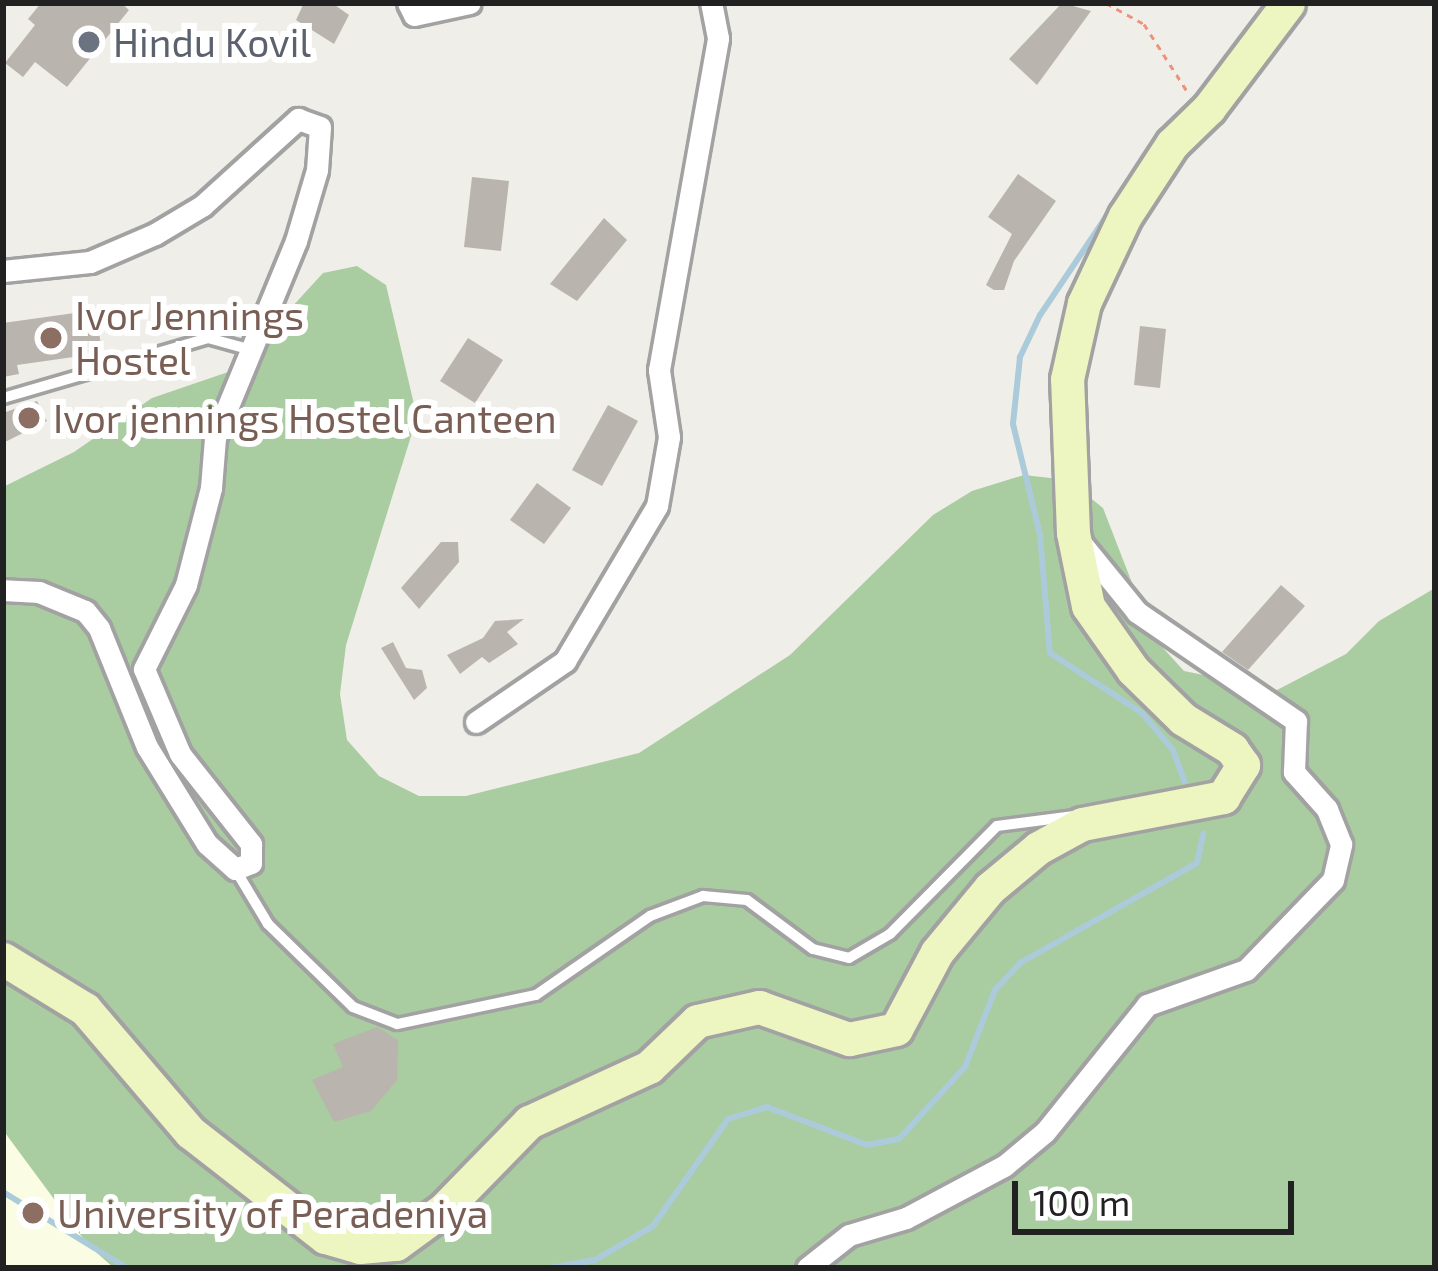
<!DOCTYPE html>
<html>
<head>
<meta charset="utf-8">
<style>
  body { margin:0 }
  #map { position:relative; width:1438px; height:1271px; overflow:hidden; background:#f0eee8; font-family:"Exo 2",sans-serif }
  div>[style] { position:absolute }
  .education>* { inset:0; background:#fafde4 }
  .forest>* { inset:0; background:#a9cca0 }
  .stream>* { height:6px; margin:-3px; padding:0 3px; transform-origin:3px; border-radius:3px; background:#accbda }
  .building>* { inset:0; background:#b9b4ae }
  .path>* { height:3px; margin-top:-1.5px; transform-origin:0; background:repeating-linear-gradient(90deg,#ef917b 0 6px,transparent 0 12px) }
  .roads { filter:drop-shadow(3px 0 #a2a2a2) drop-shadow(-3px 0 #a2a2a2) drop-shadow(0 3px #a2a2a2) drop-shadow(0 -3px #a2a2a2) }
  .lane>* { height:10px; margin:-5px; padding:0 5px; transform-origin:5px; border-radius:5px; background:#fff }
  .street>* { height:21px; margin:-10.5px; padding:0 10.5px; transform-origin:10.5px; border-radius:10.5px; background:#fff }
  .secondary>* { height:33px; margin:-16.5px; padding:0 16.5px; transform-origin:16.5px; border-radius:16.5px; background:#edf5c1 }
  .dots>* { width:33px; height:33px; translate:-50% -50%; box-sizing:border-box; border:6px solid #fff; border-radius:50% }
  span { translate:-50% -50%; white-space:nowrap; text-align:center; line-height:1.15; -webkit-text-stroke:12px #fff; paint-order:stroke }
  .worship-label { font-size:39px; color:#5b616d }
  .left { translate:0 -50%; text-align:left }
  .education-label { font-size:39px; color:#785e54 }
  .frame { position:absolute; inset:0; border:6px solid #212121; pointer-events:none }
  .scale { position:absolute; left:1012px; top:1181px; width:282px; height:54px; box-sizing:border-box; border:6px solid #212121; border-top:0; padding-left:15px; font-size:36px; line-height:42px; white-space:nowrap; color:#212121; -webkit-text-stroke:9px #fff; paint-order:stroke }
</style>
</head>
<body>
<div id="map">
  <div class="education">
    <div style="clip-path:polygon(3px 1130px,88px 1245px,114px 1268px,3px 1268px)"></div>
  </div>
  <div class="forest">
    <div style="clip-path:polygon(357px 266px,386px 285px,417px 417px,346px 645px,340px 694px,347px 740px,379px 776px,419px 796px,466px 796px,639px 753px,790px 655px,933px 515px,972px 491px,1024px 475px,1068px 480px,1103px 508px,1153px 637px,1184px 671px,1277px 690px,1346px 654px,1379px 621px,1435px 588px,1435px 1268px,114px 1268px,88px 1245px,3px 1130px,3px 487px,74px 452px,152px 398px,234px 370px,323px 273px)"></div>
  </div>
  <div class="stream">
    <div style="left:1112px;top:208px;width:129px;rotate:123.9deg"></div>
    <div style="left:1040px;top:315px;width:47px;rotate:115.5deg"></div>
    <div style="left:1020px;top:357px;width:67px;rotate:96deg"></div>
    <div style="left:1013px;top:424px;width:114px;rotate:76.3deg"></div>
    <div style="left:1040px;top:535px;width:118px;rotate:85.2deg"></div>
    <div style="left:1050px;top:653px;width:110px;rotate:33.1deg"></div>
    <div style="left:1142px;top:713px;width:48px;rotate:50deg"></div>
    <div style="left:1173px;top:750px;width:33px;rotate:70deg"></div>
    <div style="left:3px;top:1192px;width:145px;rotate:31.5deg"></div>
    <div style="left:550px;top:1268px;width:46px;rotate:-10.1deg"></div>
    <div style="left:595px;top:1260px;width:67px;rotate:-30.4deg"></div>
    <div style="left:653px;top:1226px;width:131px;rotate:-55deg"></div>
    <div style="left:728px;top:1119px;width:41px;rotate:-17.1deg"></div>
    <div style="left:767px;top:1107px;width:107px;rotate:20.8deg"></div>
    <div style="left:867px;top:1145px;width:33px;rotate:-11deg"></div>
    <div style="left:899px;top:1139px;width:98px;rotate:-47.5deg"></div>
    <div style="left:965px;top:1067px;width:83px;rotate:-68.7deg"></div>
    <div style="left:995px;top:990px;width:37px;rotate:-47deg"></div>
    <div style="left:1020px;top:963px;width:203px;rotate:-29.5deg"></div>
    <div style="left:1197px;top:863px;width:30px;rotate:-78deg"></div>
  </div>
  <div class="building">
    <div style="clip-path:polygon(41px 3px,121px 3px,129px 10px,67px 87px,35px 62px,23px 77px,5px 63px,35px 25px,28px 19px)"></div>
    <div style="clip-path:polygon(304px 3px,332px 3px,349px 15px,334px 44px,296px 20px)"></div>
    <div style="clip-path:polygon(1062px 3px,1091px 11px,1037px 85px,1009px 59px)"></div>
    <div style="clip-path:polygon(1018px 174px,1056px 201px,1014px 261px,1004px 290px,994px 290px,986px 285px,1012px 234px,988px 217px)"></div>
    <div style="clip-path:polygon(472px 177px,509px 181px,501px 251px,464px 247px)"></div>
    <div style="clip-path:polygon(604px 218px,627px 240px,577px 301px,550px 284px)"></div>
    <div style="clip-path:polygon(96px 310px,102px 353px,17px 365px,19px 374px,3px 377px,3px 323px)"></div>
    <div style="clip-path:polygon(1140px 326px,1166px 329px,1160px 388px,1134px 385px)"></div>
    <div style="clip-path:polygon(468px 338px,503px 360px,475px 403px,440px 381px)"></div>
    <div style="clip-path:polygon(37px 401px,47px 421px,3px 443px,3px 413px)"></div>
    <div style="clip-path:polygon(608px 405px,638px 421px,602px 486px,572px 470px)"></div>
    <div style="clip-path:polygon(537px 483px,571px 508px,544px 544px,510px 520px)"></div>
    <div style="clip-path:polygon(441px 542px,458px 542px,459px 562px,419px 609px,401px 588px)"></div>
    <div style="clip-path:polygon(1281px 585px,1305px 606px,1248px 670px,1222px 652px)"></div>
    <div style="clip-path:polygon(524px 619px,507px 632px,518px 644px,489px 663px,482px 657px,460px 674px,447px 655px,483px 638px,495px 621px)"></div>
    <div style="clip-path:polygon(393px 642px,406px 668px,422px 670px,427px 688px,414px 700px,381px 648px)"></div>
    <div style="clip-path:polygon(377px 1027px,398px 1040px,397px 1080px,371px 1111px,334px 1122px,312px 1080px,343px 1067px,333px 1044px)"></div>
  </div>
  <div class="path">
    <div style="left:1106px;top:3px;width:43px;rotate:28.9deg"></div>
    <div style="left:1144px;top:24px;width:80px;rotate:57.3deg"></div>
  </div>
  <div class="roads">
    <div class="lane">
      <div style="left:3px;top:398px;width:214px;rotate:-16.3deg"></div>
      <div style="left:208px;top:338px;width:41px;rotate:15.4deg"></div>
      <div style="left:235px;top:869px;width:64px;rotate:59deg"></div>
      <div style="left:268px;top:924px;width:119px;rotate:44.3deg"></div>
      <div style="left:353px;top:1007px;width:47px;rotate:21.1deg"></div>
      <div style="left:397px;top:1024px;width:142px;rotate:-11.8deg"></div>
      <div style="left:536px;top:995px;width:139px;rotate:-34.7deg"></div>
      <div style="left:650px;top:916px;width:57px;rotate:-20.7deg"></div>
      <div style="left:703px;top:896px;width:44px;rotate:5.2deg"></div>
      <div style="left:747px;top:900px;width:82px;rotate:36.6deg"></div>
      <div style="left:813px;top:949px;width:37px;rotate:14deg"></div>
      <div style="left:849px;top:958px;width:48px;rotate:-30.3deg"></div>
      <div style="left:890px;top:934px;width:152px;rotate:-45.3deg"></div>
      <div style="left:997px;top:826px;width:78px;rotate:-7.4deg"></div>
    </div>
    <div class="street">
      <div style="left:408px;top:3px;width:13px;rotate:63deg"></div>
      <div style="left:414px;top:15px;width:57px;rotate:-12.1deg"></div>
      <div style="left:3px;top:271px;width:87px;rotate:-5.9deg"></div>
      <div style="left:90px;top:262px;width:71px;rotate:-23.3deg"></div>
      <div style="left:155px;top:234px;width:55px;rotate:-30.8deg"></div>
      <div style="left:202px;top:206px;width:130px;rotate:-42.2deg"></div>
      <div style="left:298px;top:119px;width:23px;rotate:20deg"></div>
      <div style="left:320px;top:127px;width:43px;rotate:94deg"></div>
      <div style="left:317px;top:170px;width:74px;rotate:106.5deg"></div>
      <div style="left:296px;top:241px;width:213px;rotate:112.4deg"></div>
      <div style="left:215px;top:438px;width:50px;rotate:94.6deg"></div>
      <div style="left:211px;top:488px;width:100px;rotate:104.5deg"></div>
      <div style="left:186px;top:585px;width:94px;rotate:116.6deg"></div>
      <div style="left:144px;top:669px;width:92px;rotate:67deg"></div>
      <div style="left:180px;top:754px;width:115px;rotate:51.7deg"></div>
      <div style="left:251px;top:844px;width:19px;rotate:90deg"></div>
      <div style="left:251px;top:863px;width:17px;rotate:159deg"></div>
      <div style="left:235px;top:869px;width:38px;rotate:-138deg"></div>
      <div style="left:207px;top:844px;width:114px;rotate:-121.7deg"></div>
      <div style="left:147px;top:747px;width:128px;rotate:-112deg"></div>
      <div style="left:99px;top:628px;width:22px;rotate:-129deg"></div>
      <div style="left:85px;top:611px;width:50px;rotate:-157.6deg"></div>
      <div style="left:39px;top:592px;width:36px;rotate:-177deg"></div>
      <div style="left:476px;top:722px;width:108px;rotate:-34.4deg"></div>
      <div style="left:565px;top:661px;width:180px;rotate:-59.3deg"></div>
      <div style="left:657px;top:506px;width:70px;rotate:-80.1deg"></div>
      <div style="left:669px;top:437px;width:68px;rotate:-98.5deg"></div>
      <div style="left:659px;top:370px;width:337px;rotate:-79.9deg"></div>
      <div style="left:718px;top:38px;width:36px;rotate:-101deg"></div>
      <div style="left:807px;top:1268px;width:53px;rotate:-38.2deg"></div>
      <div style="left:849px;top:1235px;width:59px;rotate:-16.6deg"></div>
      <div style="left:906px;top:1218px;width:111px;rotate:-28deg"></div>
      <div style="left:1004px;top:1166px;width:53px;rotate:-39.7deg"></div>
      <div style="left:1045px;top:1132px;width:163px;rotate:-51.2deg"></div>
      <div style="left:1147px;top:1005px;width:105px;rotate:-19.5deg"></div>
      <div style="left:1246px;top:970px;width:125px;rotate:-46deg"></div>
      <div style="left:1333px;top:880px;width:37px;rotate:-77deg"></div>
      <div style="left:1341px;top:844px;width:38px;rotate:-112deg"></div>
      <div style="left:1327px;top:809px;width:50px;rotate:-131.7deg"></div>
      <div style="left:1294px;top:772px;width:51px;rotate:-87.8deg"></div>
      <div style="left:1296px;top:721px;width:193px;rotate:-145.6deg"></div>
      <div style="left:1137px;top:612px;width:89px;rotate:-129.1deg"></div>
    </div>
    <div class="secondary">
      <div style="left:3px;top:959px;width:96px;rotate:31.4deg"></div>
      <div style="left:85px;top:1009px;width:162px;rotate:49.5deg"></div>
      <div style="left:190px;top:1132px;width:171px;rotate:37.9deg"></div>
      <div style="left:325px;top:1237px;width:36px;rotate:16deg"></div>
      <div style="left:360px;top:1247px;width:36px;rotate:-5deg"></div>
      <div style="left:396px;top:1244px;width:59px;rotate:-36.1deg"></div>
      <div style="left:444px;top:1209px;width:122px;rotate:-45.7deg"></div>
      <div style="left:529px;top:1122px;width:132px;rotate:-24.6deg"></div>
      <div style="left:649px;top:1067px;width:66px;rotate:-43.8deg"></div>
      <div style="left:697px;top:1021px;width:64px;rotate:-12.7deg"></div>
      <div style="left:759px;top:1007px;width:96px;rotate:19.6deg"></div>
      <div style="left:849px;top:1039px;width:48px;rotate:-12deg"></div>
      <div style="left:896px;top:1029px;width:87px;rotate:-62deg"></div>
      <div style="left:937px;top:952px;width:83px;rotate:-50.4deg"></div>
      <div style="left:990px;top:888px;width:62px;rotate:-39.8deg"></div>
      <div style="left:1038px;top:848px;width:50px;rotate:-28.6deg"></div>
      <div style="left:1082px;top:824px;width:144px;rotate:-10.8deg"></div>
      <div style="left:1223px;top:797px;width:38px;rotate:-58deg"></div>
      <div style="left:1243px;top:765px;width:19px;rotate:-125deg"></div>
      <div style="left:1232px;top:749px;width:57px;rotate:-148.5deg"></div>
      <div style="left:1183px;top:719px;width:70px;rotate:-135.6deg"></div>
      <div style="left:1133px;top:670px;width:78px;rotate:-125.1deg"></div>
      <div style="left:1088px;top:606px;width:75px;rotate:-101.6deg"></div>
      <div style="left:1073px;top:533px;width:154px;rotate:-92.2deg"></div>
      <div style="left:1067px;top:379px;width:78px;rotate:-77.4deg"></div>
      <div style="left:1084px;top:303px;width:96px;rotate:-64.8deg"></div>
      <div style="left:1125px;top:216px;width:86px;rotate:-56.9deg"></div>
      <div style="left:1172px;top:144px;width:52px;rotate:-44.2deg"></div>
      <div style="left:1209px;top:108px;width:131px;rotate:-53deg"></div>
    </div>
  </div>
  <div class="dots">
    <div style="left:89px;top:42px;background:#6b7280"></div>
    <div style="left:51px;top:338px;background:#8d6e63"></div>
    <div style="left:29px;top:418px;background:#8d6e63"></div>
    <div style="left:33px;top:1213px;background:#8d6e63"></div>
  </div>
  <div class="worship-label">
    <span class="left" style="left:113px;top:42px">Hindu Kovil</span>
  </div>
  <div class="education-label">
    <span class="left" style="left:75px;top:338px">Ivor Jennings<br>Hostel</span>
    <span class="left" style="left:53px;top:418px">Ivor jennings Hostel Canteen</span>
    <span class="left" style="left:57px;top:1213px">University of Peradeniya</span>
  </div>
  <div class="frame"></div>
  <div class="scale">100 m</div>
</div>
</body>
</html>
